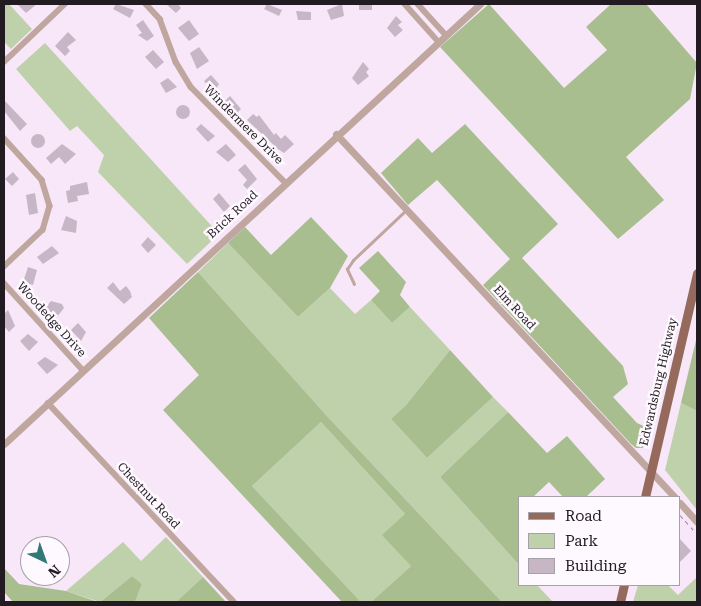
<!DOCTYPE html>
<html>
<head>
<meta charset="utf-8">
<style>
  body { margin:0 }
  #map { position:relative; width:701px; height:606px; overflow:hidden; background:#f7e7f8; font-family:"Roboto Serif",serif }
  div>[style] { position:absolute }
  .green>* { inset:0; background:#bfd1ab }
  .forest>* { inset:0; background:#a8be8f }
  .building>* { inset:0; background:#c6b6c6 }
  .round { border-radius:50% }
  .path>* { height:1px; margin-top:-0.5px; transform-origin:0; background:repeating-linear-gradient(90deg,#928793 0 4px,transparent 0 8px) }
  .service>* { height:3px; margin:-1.5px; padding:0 1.5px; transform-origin:1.5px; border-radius:1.5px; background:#bfa69e }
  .minor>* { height:5.5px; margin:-2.75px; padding:0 2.75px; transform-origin:2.75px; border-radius:2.75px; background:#bfa69e }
  .tertiary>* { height:7px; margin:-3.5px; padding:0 3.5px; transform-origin:3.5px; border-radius:3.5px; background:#bfa69e }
  .primary>* { height:9px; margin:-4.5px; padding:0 4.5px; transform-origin:4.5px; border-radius:4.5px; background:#956a5d }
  span { translate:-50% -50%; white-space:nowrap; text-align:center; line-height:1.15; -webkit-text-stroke:5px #fef8ff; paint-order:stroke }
  .street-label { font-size:12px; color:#221c22 }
  .frame { position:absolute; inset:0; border:5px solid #221c22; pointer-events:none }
  .legend { position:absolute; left:518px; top:496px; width:162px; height:90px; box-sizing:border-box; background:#fef8ff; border:1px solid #a6a0a7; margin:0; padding:6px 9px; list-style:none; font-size:15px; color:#221c22 }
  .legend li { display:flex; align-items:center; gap:10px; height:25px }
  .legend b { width:25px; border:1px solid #a6a0a7 }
  .north { position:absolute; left:20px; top:536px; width:50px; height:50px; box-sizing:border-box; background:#fef8ff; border:1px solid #a6a0a7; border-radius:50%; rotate:138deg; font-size:14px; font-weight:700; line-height:20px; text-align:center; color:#221c22 }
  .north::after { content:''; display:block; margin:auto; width:18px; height:22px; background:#307975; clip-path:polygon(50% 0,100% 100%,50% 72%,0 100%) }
</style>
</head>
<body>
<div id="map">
  <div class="green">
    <div style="clip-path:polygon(4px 4px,9px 4px,32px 29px,11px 49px,4px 42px)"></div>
    <div style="clip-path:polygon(45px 43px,219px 234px,187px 264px,98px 172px,104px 155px,77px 126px,70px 131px,16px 69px)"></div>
    <div style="clip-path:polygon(228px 243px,298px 317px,330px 288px,355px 314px,371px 300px,392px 323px,410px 307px,450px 350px,406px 405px,391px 419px,427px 458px,493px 397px,508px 412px,440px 477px,520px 566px,520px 585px,537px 585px,553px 602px,502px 602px,327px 416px,198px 272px)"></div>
    <div style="clip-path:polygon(681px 403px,697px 411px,697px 510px,665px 470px)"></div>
    <div style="clip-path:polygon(321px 422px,405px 514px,411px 566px,371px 602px,361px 602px,252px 486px)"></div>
    <div style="clip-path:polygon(166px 537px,203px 577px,176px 602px,135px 602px,142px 584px,132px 576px,100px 602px,66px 591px,123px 542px,141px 561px)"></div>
    <div style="clip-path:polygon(697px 577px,697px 602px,633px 602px,638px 585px,668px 585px,678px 595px)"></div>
  </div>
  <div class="forest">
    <div style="clip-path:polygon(489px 4px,564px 88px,607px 50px,586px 27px,611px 4px,646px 4px,697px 63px,690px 99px,626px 157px,664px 200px,618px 239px,440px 47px)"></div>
    <div style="clip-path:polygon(465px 124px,558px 224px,522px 258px,623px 366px,628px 384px,613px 397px,637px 423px,648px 428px,643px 448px,636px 448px,631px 444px,483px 285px,510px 259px,437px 180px,408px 205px,381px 173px,418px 138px,432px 153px)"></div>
    <div style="clip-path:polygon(311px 217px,348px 256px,330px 288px,298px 317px,228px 243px,245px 227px,271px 255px)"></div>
    <div style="clip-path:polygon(378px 251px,406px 282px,400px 295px,410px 307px,392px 323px,371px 300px,380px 291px,359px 268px)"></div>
    <div style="clip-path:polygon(198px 272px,327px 416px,502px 602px,371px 602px,411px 566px,382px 535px,405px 514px,321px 422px,252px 486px,361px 602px,342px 602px,163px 410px,199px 375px,149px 318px)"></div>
    <div style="clip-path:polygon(697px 336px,697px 411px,681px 403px)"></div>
    <div style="clip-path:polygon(450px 350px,493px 397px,427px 458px,391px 419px,406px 405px)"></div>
    <div style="clip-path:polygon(508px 412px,547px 453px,567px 436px,605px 479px,586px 497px,563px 497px,549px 482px,533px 497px,520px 497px,520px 566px,440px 477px)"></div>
    <div style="clip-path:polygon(4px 568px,19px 584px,66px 591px,98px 602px,13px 602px,4px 592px)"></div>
    <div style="clip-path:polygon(132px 576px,142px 584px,135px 602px,100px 602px)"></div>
    <div style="clip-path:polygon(203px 577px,226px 602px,176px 602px)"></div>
  </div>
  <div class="building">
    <div style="clip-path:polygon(17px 4px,37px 4px,26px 13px)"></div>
    <div style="clip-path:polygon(116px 4px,134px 10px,130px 18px,113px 9px)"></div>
    <div style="clip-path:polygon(166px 4px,178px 4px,181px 8px,176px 13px)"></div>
    <div style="clip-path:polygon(267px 4px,282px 10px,279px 16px,264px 9px)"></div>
    <div style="clip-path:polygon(342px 4px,344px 16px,331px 20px,327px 10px)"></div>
    <div style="clip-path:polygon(359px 4px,372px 4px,372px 10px,359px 10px)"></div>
    <div style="clip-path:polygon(296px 11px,311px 12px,311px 20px,298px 20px)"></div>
    <div style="clip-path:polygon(396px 16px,402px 22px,398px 25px,403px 30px,395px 37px,387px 28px)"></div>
    <div style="clip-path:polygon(143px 20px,154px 36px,147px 41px,138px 35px,142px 33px,136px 25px)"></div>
    <div style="clip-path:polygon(189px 20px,199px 34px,189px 41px,178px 28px)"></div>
    <div style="clip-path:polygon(68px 32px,76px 40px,67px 47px,70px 51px,65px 56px,55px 46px)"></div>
    <div style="clip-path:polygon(199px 47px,209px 61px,197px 69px,190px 53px)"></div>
    <div style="clip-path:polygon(153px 50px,164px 62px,156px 69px,145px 57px)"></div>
    <div style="clip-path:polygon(363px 62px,369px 69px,366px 72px,369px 76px,358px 85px,352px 78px)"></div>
    <div style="clip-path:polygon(211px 75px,219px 84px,214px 93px,204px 81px)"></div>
    <div style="clip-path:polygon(168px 78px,177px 87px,166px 93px,160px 83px)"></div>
    <div style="clip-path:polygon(230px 96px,241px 109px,235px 115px,224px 102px)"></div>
    <div style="clip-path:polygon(4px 100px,27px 124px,20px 131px,4px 111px)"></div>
    <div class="round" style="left:176px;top:105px;width:14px;height:14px"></div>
    <div style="clip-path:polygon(253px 114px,257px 117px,259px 115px,274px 135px,276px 133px,281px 139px,285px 135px,294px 144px,284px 153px,278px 149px,247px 120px)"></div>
    <div style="clip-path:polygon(201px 124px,215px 136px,208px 142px,196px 129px)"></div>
    <div class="round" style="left:31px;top:134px;width:14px;height:14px"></div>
    <div style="clip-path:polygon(62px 144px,76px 154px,65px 164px,59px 157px,51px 164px,46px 158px)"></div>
    <div style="clip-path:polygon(226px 144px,236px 155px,228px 162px,216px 152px)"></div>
    <div style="clip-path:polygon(245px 164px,257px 179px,247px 189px,243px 185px,247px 180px,238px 170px)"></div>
    <div style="clip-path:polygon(13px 172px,19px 179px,12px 186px,5px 179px)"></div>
    <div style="clip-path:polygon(87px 182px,89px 194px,77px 196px,78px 201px,68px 203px,66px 191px,70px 190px,70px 186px)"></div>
    <div style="clip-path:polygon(35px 193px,38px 213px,29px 215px,26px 195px)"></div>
    <div style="clip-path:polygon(219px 193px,230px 206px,224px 212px,213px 199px)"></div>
    <div style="clip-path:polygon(66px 216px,77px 221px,76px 233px,61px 230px)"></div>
    <div style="clip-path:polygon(148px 237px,156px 245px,148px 253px,141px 245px)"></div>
    <div style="clip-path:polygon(52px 246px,59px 253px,43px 264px,37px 257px)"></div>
    <div style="clip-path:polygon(28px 267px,37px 270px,33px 285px,23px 282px)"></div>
    <div style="clip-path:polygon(113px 282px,120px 291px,126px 286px,130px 291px,132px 297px,124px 304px,107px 288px)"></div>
    <div style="clip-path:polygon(51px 301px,62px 304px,64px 308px,56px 318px,46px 307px)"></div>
    <div style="clip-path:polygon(8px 310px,15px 326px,9px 332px,4px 326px,4px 314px)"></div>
    <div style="clip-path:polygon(78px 323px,86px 332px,81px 341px,71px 330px)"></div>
    <div style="clip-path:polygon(28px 334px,38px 342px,29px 351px,20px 341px)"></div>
    <div style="clip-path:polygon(45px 357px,58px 365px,47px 374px,37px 363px)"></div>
    <div style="clip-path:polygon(680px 539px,691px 551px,680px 562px)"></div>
  </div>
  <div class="path">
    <div style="left:680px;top:515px;width:25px;rotate:48deg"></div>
  </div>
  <div class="service">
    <div style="left:354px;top:284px;width:17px;rotate:-115deg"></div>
    <div style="left:347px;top:269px;width:11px;rotate:-56deg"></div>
    <div style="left:353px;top:260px;width:73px;rotate:-43.3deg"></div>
  </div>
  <div class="minor">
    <div style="left:146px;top:4px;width:21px;rotate:47deg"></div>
    <div style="left:160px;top:19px;width:46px;rotate:69.6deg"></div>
    <div style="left:176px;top:62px;width:29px;rotate:59deg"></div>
    <div style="left:191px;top:87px;width:134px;rotate:45.3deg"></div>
    <div style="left:405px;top:4px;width:50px;rotate:48.3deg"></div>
    <div style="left:418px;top:4px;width:42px;rotate:47.9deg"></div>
    <div style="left:4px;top:62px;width:84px;rotate:-43.6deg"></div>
    <div style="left:4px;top:138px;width:57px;rotate:47.9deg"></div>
    <div style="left:42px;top:180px;width:27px;rotate:73deg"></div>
    <div style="left:50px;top:206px;width:25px;rotate:106deg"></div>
    <div style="left:43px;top:230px;width:54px;rotate:136.5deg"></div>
    <div style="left:4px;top:283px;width:118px;rotate:47.8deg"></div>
    <div style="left:48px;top:403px;width:272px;rotate:46.9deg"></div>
  </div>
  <div class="tertiary">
    <div style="left:336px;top:134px;width:497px;rotate:47deg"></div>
    <div style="left:4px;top:444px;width:648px;rotate:-42.75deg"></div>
    <div style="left:680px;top:503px;width:25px;rotate:48deg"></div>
  </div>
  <div class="primary">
    <div style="left:645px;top:497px;width:230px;rotate:-76.9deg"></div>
    <div style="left:620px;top:602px;width:17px;rotate:-77deg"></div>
  </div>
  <div class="street-label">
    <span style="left:243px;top:125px;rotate:45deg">Windermere Drive</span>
    <span style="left:233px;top:215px;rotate:-43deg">Brick Road</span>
    <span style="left:514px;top:308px;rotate:47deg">Elm Road</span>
    <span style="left:51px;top:320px;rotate:48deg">Woodedge Drive</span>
    <span style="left:659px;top:382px;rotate:-77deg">Edwardsburg Highway</span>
    <span style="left:148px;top:496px;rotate:47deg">Chestnut Road</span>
  </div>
  <div class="frame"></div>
  <ul class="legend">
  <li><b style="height:6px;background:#956a5d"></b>Road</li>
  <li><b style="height:14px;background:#bfd1ab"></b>Park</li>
  <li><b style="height:14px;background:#c6b6c6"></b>Building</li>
  </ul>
  <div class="north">N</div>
</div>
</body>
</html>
